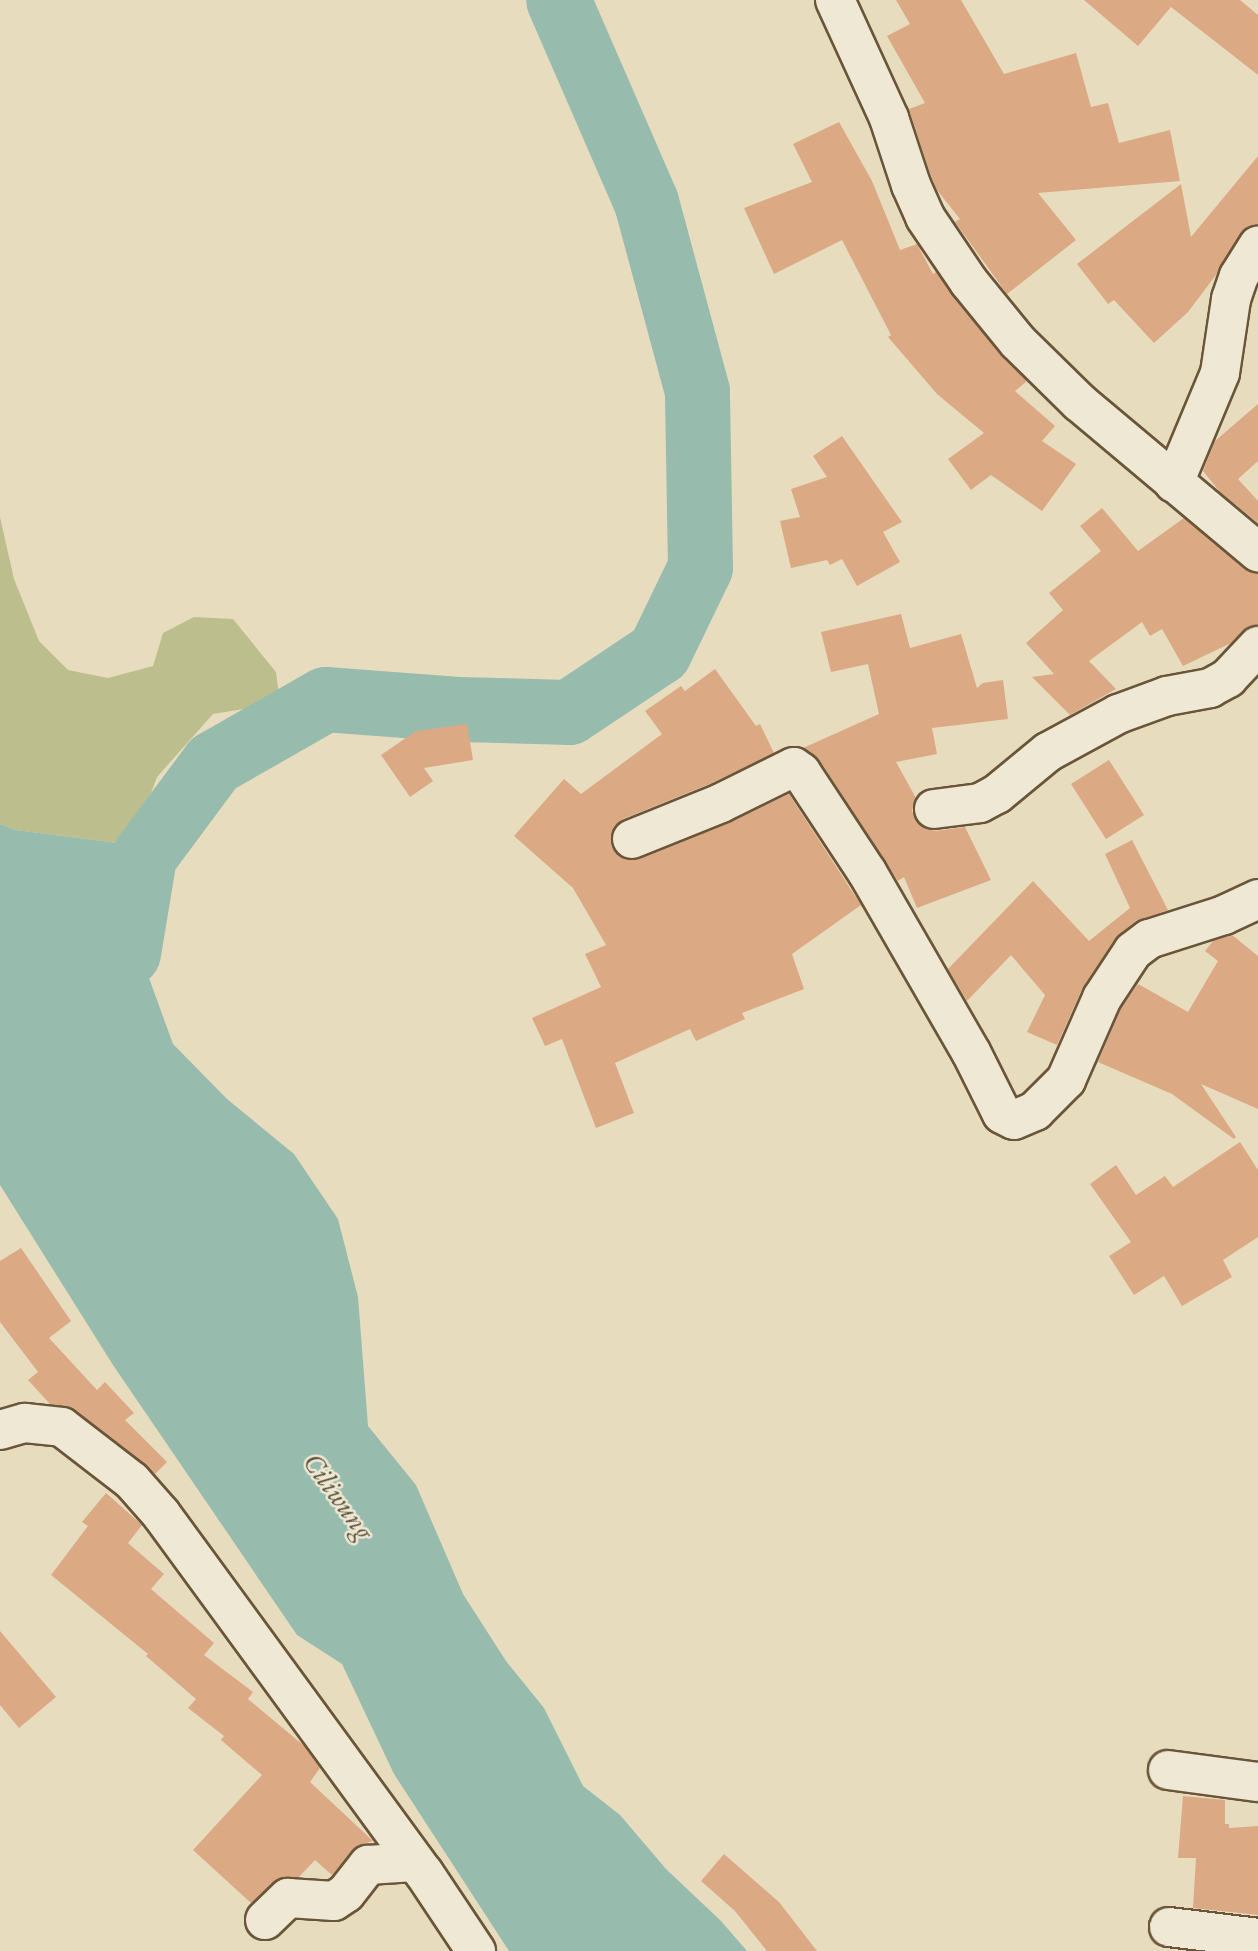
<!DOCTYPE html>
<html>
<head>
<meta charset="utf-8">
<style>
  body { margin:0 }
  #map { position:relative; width:1258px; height:1951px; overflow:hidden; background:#e7dcbe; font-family:"EB Garamond",serif }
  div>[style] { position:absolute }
  .green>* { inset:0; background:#bcbf8d }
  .water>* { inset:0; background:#97bcae }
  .river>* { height:65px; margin:-32.5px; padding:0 32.5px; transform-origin:32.5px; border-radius:32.5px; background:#97bcae }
  .building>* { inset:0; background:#dca985 }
  .roads { filter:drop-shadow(2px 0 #6a5538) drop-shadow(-2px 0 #6a5538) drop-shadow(0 2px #6a5538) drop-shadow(0 -2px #6a5538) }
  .minor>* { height:38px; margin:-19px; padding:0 19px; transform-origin:19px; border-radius:19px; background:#efe8d5 }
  span { translate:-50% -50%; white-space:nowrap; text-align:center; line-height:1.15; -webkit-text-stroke:5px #efe8d5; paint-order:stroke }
  .water-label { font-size:28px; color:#564d34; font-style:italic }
</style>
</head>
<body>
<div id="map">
  <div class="green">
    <div style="clip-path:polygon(0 517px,14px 579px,39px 641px,68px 670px,108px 678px,153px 666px,163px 633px,194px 617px,233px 619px,276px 672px,280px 703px,213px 714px,157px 777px,137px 831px,125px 844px,16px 830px,0 824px)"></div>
  </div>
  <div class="water">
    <div style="clip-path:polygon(0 824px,16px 830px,125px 844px,148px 871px,145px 967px,173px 1044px,227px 1099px,294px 1154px,338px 1219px,358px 1297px,368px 1426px,416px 1485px,463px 1594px,506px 1661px,544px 1708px,583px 1786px,620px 1815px,666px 1869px,721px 1921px,747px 1951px,509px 1951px,394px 1774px,342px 1664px,297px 1635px,113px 1365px,0 1185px)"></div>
  </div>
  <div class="river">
    <div style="left:128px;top:953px;width:98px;rotate:-80.6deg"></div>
    <div style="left:144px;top:856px;width:116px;rotate:-53.4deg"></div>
    <div style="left:213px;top:763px;width:129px;rotate:-29.7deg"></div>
    <div style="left:325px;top:699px;width:133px;rotate:4.3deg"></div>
    <div style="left:458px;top:709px;width:111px;rotate:1.5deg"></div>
    <div style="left:569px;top:712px;width:108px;rotate:-33.7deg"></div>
    <div style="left:659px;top:652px;width:94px;rotate:-64.2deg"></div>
    <div style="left:700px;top:567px;width:176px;rotate:-91deg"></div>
    <div style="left:697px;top:391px;width:196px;rotate:-105.1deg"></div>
    <div style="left:646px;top:202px;width:220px;rotate:-113.5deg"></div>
  </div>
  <div class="building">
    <div style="clip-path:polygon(896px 0,961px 0,1004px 74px,1076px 53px,1091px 107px,1108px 103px,1119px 143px,1170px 130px,1180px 181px,1038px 193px,1076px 240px,1007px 294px,955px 222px,960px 219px,937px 190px,929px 171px,909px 109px,925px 103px,887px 36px,910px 24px)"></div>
    <div style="clip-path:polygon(1084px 0,1240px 0,1258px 15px,1258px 75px,1171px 7px,1138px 46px)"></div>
    <div style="clip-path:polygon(839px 122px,872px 181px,900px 250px,917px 244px,933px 274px,936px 272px,1001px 356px,1027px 381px,1015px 391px,1055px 426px,1042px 441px,1076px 464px,1042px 511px,991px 475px,971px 490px,948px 459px,984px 433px,937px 394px,888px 337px,891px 335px,842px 240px,774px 274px,744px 208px,812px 182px,793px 144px)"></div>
    <div style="clip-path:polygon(1258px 156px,1258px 224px,1248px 226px,1240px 234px,1216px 275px,1188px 312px,1154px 343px,1114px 300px,1108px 304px,1077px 264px,1181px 184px,1191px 237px)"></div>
    <div style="clip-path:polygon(1258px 404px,1258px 461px,1238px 479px,1258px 501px,1258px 523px,1220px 492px,1203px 471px,1215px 441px)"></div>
    <div style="clip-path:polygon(842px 436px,902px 522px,883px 532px,900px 562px,857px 586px,842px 559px,830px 565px,827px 560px,791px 568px,780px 521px,800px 517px,791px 489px,827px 477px,813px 456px)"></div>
    <div style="clip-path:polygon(1102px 508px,1138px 551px,1184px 518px,1244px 569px,1258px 573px,1258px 624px,1243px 631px,1231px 643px,1183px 666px,1162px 629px,1150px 636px,1142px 622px,1089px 661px,1116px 689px,1070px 715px,1032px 677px,1054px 674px,1026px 643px,1063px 610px,1049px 593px,1101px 551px,1080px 526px)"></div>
    <div style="clip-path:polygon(901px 614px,910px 648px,961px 634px,977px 688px,983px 683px,1003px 680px,1008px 719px,932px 728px,937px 754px,896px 762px,916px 798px,912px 811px,917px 823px,926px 829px,936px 831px,965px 827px,991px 880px,917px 908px,904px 877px,898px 881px,819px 760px,803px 748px,879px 714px,868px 664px,831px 672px,821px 632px)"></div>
    <div style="clip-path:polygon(715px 669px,756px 726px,760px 724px,774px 753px,712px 783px,623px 819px,614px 826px,611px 835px,612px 848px,619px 857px,628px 860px,640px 859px,729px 823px,789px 794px,861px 905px,792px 954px,804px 989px,742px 1013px,745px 1019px,696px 1041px,690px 1029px,615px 1063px,634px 1113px,596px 1128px,562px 1039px,545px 1046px,532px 1018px,601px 987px,585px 954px,606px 945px,573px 888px,514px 836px,564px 779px,581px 794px,662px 734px,645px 711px,681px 686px,685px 691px)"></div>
    <div style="clip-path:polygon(467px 724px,473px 760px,424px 768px,433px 781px,410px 797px,381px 755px,416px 731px)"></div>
    <div style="clip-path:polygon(1109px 760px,1144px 815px,1106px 839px,1071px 784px)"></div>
    <div style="clip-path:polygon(1132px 840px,1168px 910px,1136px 921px,1115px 939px,1082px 989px,1057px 1045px,1027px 1032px,1045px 995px,1011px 955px,967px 1001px,948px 969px,1033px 881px,1089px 941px,1130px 908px,1105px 854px)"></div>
    <div style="clip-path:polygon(1232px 935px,1258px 956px,1258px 1109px,1201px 1084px,1236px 1137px,1234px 1139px,1172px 1094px,1098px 1062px,1121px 1008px,1138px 984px,1188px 1012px,1218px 961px,1205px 951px,1213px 941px)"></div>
    <div style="clip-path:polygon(1240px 1142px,1258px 1170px,1258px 1237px,1223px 1260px,1232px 1277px,1182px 1306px,1164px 1276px,1134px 1295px,1109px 1256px,1131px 1242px,1090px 1184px,1116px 1165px,1136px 1195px,1165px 1176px,1173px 1187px)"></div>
    <div style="clip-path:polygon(21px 1248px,71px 1321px,49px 1338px,97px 1390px,105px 1382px,134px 1413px,125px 1420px,167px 1462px,155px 1474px,75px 1410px,50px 1404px,28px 1380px,38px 1372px,0 1322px,0 1261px)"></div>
    <div style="clip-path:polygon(106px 1493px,142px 1525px,128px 1543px,164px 1574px,151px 1589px,214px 1643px,204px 1655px,253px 1692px,248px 1699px,303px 1745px,320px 1768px,310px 1782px,373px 1841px,357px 1846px,332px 1875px,315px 1860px,299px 1877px,280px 1878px,251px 1903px,193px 1850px,262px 1775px,221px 1740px,224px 1736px,188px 1708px,196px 1699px,146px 1656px,148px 1654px,51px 1575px,88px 1526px,82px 1522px)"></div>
    <div style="clip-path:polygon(0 1631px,56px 1697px,19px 1728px,0 1705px)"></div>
    <div style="clip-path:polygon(1183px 1796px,1225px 1800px,1225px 1824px,1229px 1824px,1229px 1828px,1258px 1826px,1258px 1915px,1193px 1908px,1196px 1858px,1178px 1858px)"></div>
    <div style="clip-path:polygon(724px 1854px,779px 1902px,817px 1951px,767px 1951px,735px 1911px,701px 1881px)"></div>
  </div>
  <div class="roads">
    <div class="minor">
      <div style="left:835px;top:0;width:130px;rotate:65.4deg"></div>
      <div style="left:889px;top:118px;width:71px;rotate:71.8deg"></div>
      <div style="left:911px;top:185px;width:35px;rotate:66deg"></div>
      <div style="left:925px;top:217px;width:78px;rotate:55.9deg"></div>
      <div style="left:969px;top:282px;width:77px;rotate:50.8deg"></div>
      <div style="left:1018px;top:342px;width:86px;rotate:44.5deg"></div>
      <div style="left:1079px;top:402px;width:234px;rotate:40deg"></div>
      <div style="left:1174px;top:483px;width:119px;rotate:-67.3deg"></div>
      <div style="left:1220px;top:373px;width:75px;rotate:-81.5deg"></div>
      <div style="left:1231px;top:299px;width:24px;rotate:-71deg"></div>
      <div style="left:1239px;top:276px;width:36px;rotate:-58deg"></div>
      <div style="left:934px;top:809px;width:46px;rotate:-7.4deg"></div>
      <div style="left:980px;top:803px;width:19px;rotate:-28deg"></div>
      <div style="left:997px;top:794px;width:66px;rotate:-39.5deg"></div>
      <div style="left:1048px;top:752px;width:80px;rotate:-28.5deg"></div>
      <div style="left:1118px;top:714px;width:52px;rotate:-20.2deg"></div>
      <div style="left:1167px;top:696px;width:44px;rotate:-10.5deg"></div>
      <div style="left:1210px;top:688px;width:21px;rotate:-29deg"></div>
      <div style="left:1228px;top:678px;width:44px;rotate:-46.8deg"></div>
      <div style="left:632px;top:839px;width:96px;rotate:-22deg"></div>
      <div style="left:721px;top:803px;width:81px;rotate:-26.3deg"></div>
      <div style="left:794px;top:767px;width:9px;rotate:36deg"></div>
      <div style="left:801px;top:772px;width:120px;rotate:56.6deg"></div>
      <div style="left:867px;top:872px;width:208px;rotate:60deg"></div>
      <div style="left:971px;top:1052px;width:69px;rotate:63.4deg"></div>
      <div style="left:1002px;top:1114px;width:13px;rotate:27deg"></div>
      <div style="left:1014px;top:1120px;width:23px;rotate:-23deg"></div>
      <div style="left:1035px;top:1111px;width:44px;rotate:-45deg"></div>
      <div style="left:1066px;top:1080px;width:90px;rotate:-66.3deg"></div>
      <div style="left:1102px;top:998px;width:56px;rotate:-56.6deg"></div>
      <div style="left:1133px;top:951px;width:20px;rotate:-37deg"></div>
      <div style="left:1149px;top:939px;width:79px;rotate:-17.7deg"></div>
      <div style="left:1224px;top:915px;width:38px;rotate:-25deg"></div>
      <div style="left:0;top:1430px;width:26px;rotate:-16deg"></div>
      <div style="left:25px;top:1423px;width:37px;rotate:6deg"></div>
      <div style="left:62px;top:1427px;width:88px;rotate:37.6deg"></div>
      <div style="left:132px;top:1481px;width:44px;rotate:48.7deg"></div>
      <div style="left:161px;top:1514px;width:445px;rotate:53.8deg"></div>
      <div style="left:424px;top:1873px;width:94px;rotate:56.3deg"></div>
      <div style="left:1168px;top:1770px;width:91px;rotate:7.6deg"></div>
      <div style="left:265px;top:1920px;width:32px;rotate:-44deg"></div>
      <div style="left:288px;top:1898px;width:46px;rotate:3.7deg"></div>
      <div style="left:334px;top:1901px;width:14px;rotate:-34deg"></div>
      <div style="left:346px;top:1893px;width:36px;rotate:-52deg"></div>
      <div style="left:368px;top:1865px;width:46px;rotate:-3.7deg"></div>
      <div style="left:1169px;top:1927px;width:90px;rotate:7deg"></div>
    </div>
  </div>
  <div class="water-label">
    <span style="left:339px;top:1496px;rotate:54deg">Ciliwung</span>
  </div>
</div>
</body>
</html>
